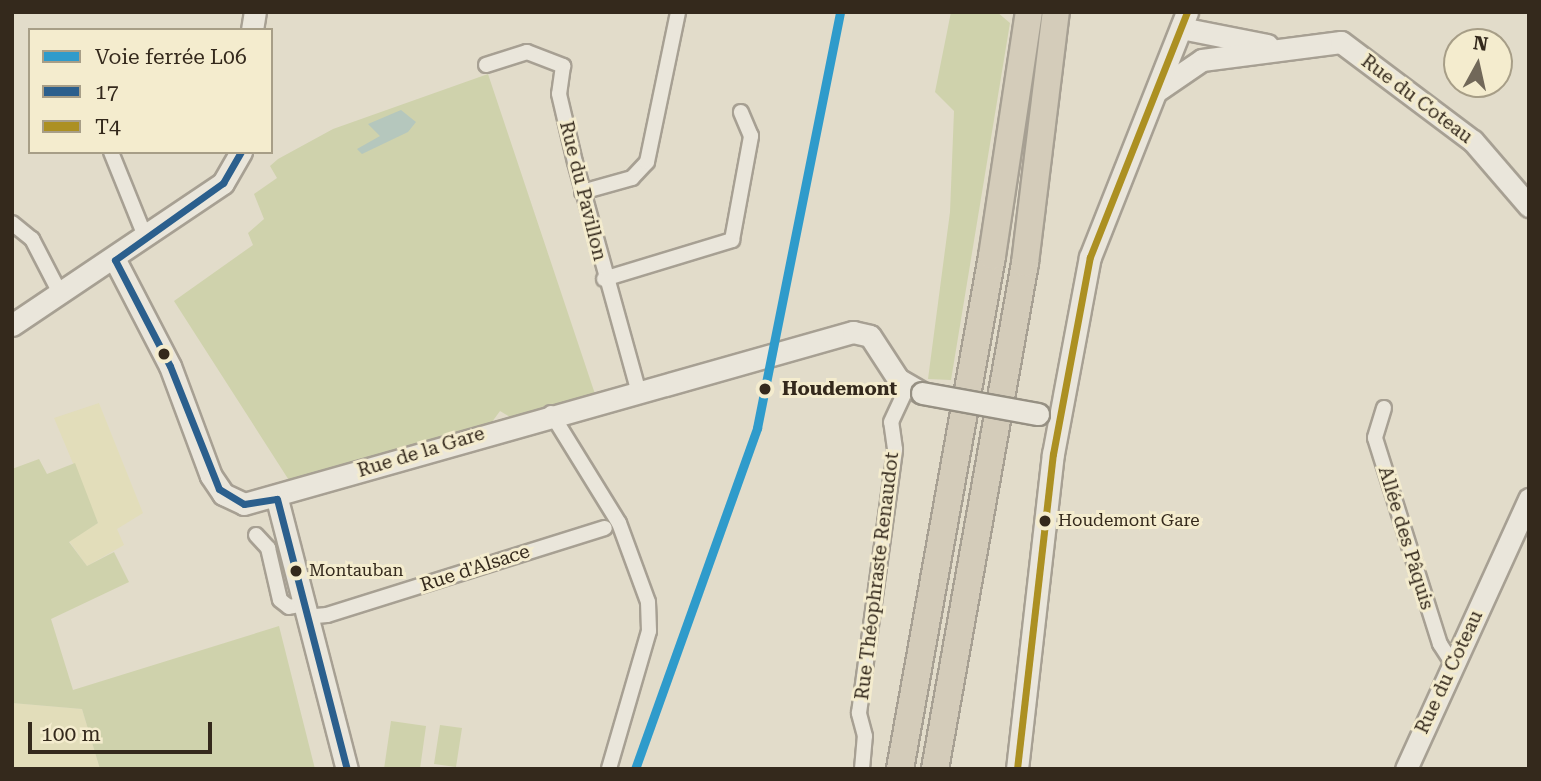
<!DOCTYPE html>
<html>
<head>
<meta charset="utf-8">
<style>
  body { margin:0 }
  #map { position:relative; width:1541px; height:781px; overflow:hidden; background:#e2dcca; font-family:"Roboto Serif",serif }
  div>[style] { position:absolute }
  .farmland>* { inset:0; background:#e2ddba }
  .green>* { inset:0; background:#cfd2ac }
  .water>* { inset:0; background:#b5c7bd }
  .roads { filter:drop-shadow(2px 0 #a7a093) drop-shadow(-2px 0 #a7a093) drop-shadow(0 2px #a7a093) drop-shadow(0 -2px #a7a093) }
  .street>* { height:14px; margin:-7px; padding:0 7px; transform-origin:7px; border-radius:7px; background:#eae6db }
  .secondary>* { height:21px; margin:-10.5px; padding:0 10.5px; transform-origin:10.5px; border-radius:10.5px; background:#eae6db }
  .highway>* { height:26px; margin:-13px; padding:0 13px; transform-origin:13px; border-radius:13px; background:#d4ccba }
  .bridges { filter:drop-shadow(2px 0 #969083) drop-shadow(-2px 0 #969083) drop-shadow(0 2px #969083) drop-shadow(0 -2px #969083) }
  .secondary-bridge>* { height:21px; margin:-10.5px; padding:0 10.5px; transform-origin:10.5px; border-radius:10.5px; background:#eae6db }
  .bus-1>* { height:7px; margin:-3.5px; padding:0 3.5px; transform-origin:3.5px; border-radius:3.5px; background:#2b5f8d }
  .bus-2>* { height:7px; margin:-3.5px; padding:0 3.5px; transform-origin:3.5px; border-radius:3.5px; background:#ac9022 }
  .rail-1>* { height:9px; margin:-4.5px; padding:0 4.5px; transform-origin:4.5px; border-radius:4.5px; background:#2f9bcb }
  .dots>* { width:19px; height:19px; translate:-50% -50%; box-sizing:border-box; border:4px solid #f4ecce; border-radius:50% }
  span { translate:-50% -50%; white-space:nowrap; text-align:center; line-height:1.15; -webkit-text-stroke:6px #f4ecce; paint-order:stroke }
  .bus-label { font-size:17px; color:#34291c }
  .left { translate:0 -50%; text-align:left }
  .street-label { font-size:19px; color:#34291c }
  .stop-label { font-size:19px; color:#34291c; font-weight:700 }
  .frame { position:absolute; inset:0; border:14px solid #34291c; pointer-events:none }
  .legend { position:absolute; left:28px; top:28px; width:245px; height:126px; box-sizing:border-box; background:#f4ecce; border:2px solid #a79e87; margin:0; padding:9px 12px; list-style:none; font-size:21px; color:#34291c }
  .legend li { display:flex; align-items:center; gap:14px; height:35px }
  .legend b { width:35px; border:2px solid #a79e87 }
  .north { position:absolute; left:1443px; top:28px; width:70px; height:70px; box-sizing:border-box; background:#f4ecce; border:2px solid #a79e87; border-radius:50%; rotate:8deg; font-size:19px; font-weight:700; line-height:28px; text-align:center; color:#34291c }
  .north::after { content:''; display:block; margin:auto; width:24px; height:32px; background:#716859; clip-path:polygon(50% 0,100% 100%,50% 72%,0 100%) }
  .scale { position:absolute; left:28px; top:722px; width:184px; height:32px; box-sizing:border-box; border:4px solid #34291c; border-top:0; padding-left:9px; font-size:21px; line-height:24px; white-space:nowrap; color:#34291c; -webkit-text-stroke:5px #f4ecce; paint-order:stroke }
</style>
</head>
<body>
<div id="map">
  <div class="farmland">
    <div style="clip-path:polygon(99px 403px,143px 513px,117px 529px,124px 545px,87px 566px,69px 541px,98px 523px,54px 418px)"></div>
    <div style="clip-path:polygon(12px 703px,82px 709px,100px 769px,12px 769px)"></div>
  </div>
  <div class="green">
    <div style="clip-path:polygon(951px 12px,997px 12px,1010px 23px,951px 380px,928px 379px,950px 212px,954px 111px,935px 92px)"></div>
    <div style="clip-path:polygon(488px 74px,595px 394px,510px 417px,500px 411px,492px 422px,292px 485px,174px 301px,253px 245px,248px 233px,264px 219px,254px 194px,277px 178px,270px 166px,278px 159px,333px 129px)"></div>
    <div style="clip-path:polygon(39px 459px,47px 474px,75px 463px,98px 523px,69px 542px,87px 566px,114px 552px,129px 582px,51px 619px,73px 690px,279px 626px,315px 769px,100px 769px,82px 709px,12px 703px,12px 469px)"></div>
    <div style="clip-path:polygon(391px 721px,426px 726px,420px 769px,384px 769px)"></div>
    <div style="clip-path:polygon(440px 725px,462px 728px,456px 767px,434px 764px)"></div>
  </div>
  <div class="water">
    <div style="clip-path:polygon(401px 110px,416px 122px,408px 132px,362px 154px,357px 149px,380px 136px,368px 124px)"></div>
  </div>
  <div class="roads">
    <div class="street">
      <div style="left:486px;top:65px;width:43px;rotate:-17.6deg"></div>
      <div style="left:527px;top:52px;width:39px;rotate:21deg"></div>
      <div style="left:563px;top:66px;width:28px;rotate:98deg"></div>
      <div style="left:559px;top:94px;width:70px;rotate:76.8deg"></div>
      <div style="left:575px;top:162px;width:240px;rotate:74.5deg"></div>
      <div style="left:111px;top:152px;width:91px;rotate:68deg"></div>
      <div style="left:582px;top:192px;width:52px;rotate:-15.6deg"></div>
      <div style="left:632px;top:178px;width:22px;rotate:-47deg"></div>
      <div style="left:647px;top:162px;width:153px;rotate:-78.3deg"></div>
      <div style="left:12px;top:223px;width:26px;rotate:39deg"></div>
      <div style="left:32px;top:239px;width:61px;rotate:62.6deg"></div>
      <div style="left:604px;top:279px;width:134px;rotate:-16.9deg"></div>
      <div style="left:732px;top:240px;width:106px;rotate:-79.6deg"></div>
      <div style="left:751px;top:136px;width:26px;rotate:-113deg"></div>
      <div style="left:1384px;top:408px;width:31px;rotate:107deg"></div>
      <div style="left:1375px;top:438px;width:216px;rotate:72.5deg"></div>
      <div style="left:1440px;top:644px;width:24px;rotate:57deg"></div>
      <div style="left:551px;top:413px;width:129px;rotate:58.3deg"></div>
      <div style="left:619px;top:523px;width:84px;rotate:69.8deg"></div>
      <div style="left:648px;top:602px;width:29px;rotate:88deg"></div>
      <div style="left:649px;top:631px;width:144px;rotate:106.2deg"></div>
      <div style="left:256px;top:535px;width:18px;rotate:47deg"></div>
      <div style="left:268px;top:548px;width:53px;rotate:77deg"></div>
      <div style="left:280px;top:600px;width:11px;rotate:38deg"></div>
      <div style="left:289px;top:607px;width:15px;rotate:-11deg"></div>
      <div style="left:305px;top:617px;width:22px;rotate:-5deg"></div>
      <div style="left:327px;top:615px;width:291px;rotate:-17.4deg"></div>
      <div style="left:862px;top:769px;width:33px;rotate:-85deg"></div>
      <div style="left:865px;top:736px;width:24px;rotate:-105deg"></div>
      <div style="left:859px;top:713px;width:266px;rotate:-82.2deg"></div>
      <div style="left:895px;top:449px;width:27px;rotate:-98deg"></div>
      <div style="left:891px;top:422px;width:38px;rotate:-65deg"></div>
    </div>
    <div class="secondary">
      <div style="left:1181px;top:28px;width:88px;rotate:11.2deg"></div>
      <div style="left:252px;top:30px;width:18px;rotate:-81deg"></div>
      <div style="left:1158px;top:90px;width:53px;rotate:-34.3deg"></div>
      <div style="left:1202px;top:60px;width:140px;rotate:-7.4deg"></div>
      <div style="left:1341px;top:42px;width:165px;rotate:36.9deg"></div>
      <div style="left:1473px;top:141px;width:86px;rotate:49.3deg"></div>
      <div style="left:115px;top:260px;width:119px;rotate:62.6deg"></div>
      <div style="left:170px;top:366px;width:117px;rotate:69.6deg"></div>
      <div style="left:211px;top:476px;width:22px;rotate:56deg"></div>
      <div style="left:223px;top:494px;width:23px;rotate:25deg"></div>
      <div style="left:244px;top:504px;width:633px;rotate:-15.77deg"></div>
      <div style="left:853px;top:332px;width:17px;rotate:13deg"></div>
      <div style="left:870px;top:336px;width:51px;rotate:56.9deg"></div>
      <div style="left:898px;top:379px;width:28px;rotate:30deg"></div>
      <div style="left:12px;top:325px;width:254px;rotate:-33.9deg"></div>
      <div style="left:223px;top:183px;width:36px;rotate:-60deg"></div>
      <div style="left:277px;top:499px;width:279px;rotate:75.5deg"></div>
      <div style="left:1017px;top:769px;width:317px;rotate:-83.5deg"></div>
      <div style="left:1053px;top:454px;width:200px;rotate:-79.4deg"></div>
      <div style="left:1090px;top:257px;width:264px;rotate:-68.4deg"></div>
      <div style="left:1406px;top:769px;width:297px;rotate:-65.5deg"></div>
    </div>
    <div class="highway">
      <div style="left:900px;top:769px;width:521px;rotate:-79.83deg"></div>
      <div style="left:992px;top:256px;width:247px;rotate:-81.4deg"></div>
      <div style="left:935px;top:769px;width:514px;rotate:-79.91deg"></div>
      <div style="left:1025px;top:263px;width:253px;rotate:-83deg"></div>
    </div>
  </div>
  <div class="bridges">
    <div class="secondary-bridge">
      <div style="left:922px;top:393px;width:118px;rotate:10.3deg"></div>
    </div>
  </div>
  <div class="bus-1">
    <div style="left:115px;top:260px;width:119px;rotate:62.6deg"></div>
    <div style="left:170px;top:366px;width:132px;rotate:68.3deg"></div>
    <div style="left:219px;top:489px;width:29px;rotate:31deg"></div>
    <div style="left:244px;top:504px;width:33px;rotate:-9deg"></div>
    <div style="left:115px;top:260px;width:133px;rotate:-35.5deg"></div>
    <div style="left:223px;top:183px;width:36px;rotate:-60deg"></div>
    <div style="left:277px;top:499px;width:279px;rotate:75.5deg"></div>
  </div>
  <div class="bus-2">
    <div style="left:1017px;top:769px;width:317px;rotate:-83.5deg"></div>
    <div style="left:1053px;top:454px;width:200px;rotate:-79.4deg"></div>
    <div style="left:1090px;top:257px;width:264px;rotate:-68.4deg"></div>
  </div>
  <div class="rail-1">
    <div style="left:635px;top:769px;width:362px;rotate:-70.3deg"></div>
    <div style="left:757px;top:428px;width:424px;rotate:-78.7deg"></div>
  </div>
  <div class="dots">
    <div style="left:164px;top:354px;background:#34291c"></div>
    <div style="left:765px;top:389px;background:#34291c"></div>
    <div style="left:1045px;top:521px;background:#34291c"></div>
    <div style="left:296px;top:571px;background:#34291c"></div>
  </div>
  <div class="bus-label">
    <span class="left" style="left:1058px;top:521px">Houdemont Gare</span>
    <span class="left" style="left:309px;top:571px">Montauban</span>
  </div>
  <div class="street-label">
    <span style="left:1417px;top:99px;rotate:37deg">Rue du Coteau</span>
    <span style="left:583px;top:191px;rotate:76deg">Rue du Pavillon</span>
    <span style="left:421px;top:452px;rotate:-17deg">Rue de la Gare</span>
    <span style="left:1406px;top:538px;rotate:73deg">Allée des Pâquis</span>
    <span style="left:475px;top:568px;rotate:-18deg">Rue d'Alsace</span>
    <span style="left:877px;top:576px;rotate:-83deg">Rue Théophraste Renaudot</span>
    <span style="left:1449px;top:672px;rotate:-65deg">Rue du Coteau</span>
  </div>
  <div class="stop-label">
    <span class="left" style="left:782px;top:389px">Houdemont</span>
  </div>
  <div class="frame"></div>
  <ul class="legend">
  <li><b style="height:9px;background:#2f9bcb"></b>Voie ferrée L06</li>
  <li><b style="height:9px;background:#2b5f8d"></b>17</li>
  <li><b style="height:9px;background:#ac9022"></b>T4</li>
  </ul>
  <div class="north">N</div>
  <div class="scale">100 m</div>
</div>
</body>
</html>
